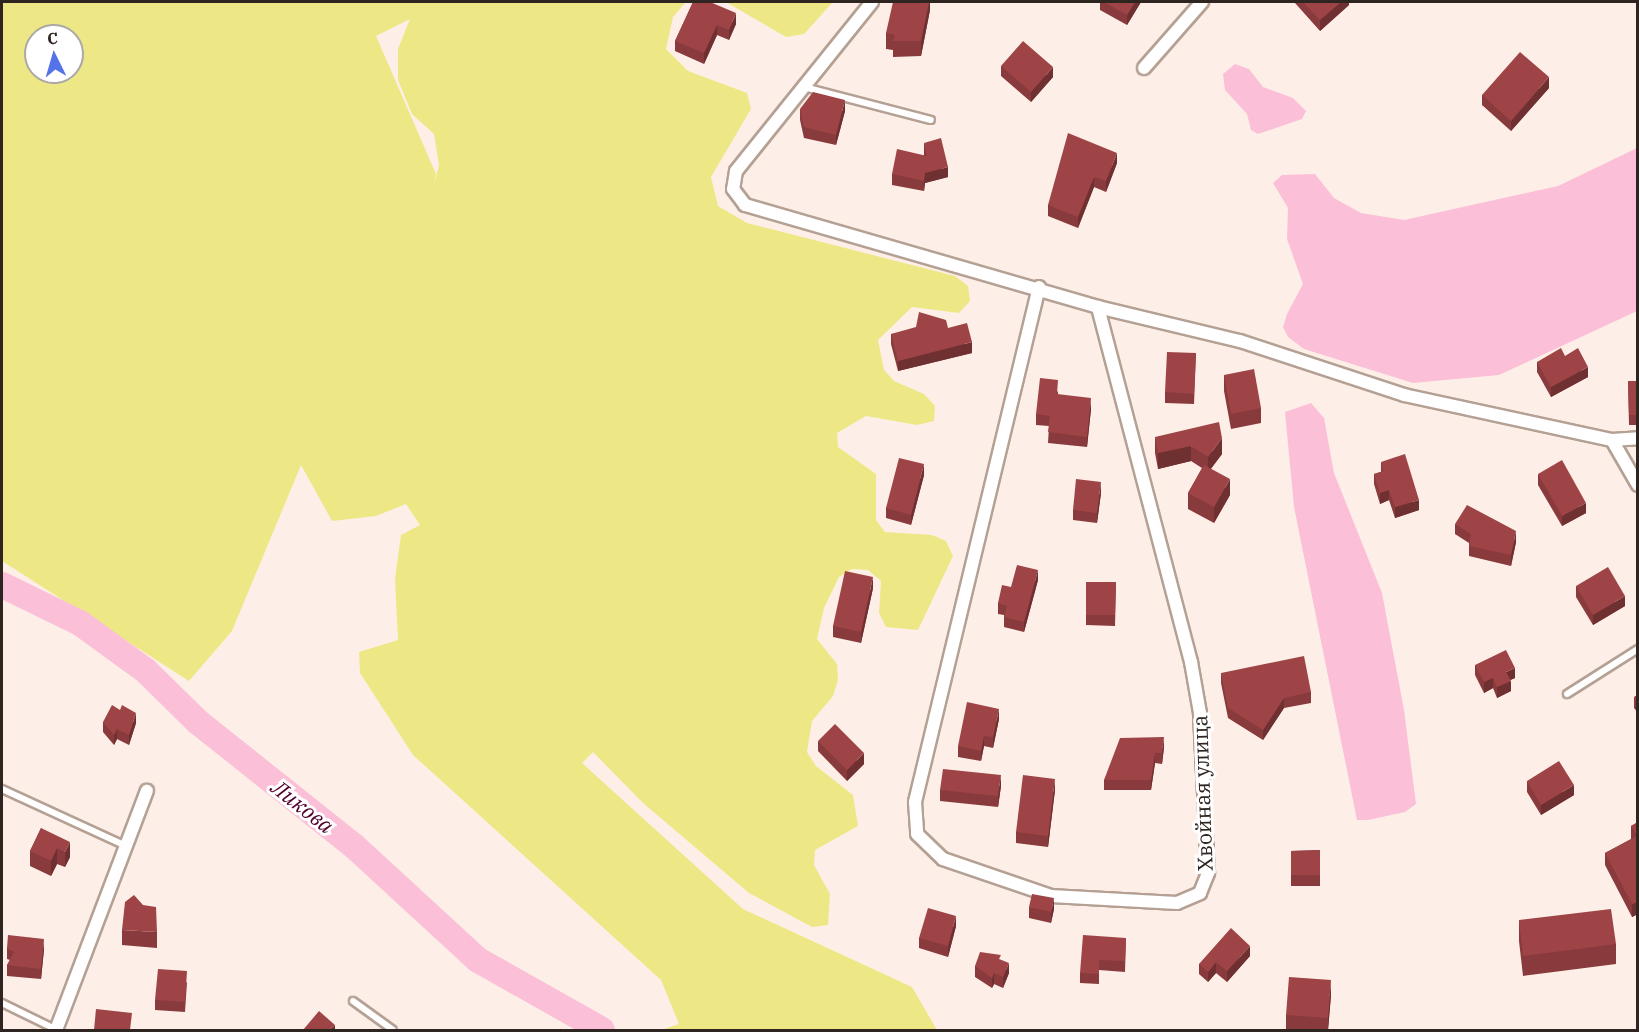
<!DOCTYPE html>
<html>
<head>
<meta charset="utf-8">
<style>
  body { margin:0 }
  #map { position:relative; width:1639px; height:1032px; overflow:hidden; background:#fdefe7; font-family:"IBM Plex Serif",serif }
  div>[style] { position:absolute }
  .green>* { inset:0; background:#ede885 }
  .water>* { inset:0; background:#fbc0d7 }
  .river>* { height:26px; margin:-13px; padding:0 13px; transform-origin:13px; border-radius:13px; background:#fbc0d7 }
  .roads { filter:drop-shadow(2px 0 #b5a094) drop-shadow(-2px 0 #b5a094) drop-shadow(0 2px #b5a094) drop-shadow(0 -2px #b5a094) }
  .service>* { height:6px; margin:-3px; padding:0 3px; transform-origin:3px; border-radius:3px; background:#fff }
  .minor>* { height:12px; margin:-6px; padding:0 6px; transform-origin:6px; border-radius:6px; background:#fff }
  .wall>* { inset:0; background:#893a3c }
  .shaded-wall>* { inset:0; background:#6f3031 }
  .building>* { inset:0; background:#9f4446 }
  span { translate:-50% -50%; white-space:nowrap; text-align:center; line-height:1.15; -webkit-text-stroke:6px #fff; paint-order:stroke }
  .street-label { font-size:21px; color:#2e2521 }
  .water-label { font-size:22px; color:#52002e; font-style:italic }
  .frame { position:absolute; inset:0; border:3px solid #2e2521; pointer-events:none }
  .north { position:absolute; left:24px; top:24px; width:60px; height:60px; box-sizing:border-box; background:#fff; border:2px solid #aba8a6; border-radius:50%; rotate:355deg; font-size:16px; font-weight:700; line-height:24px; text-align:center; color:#2e2521 }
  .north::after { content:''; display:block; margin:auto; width:21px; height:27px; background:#5473e8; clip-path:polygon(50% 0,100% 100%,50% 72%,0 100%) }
</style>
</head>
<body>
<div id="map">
  <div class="green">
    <div style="clip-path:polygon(evenodd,2px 2px,686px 2px,673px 17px,666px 49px,688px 71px,747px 93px,751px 109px,711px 177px,718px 206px,747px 223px,955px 276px,968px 286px,970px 301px,959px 313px,912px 307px,878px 340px,884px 370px,894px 381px,924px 394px,935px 406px,934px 421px,917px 425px,866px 416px,837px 433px,838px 447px,876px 474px,876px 520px,885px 532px,932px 535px,946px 541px,953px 556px,918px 630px,886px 627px,879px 613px,881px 581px,868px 570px,852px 569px,839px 577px,824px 608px,817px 639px,837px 664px,838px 680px,833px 696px,812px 721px,807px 752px,816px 766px,853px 795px,858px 826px,815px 850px,814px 865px,830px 894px,828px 925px,812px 927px,749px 893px,643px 803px,593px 752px,582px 763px,743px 909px,912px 987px,937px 1030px,661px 1030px,679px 1024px,661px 980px,413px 755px,360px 673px,359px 652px,398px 640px,395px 579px,401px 535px,420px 525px,406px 504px,376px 516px,332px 521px,301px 465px,232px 631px,189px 681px,2px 561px,2px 2px,410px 19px,398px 49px,398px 80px,412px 114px,434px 134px,439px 165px,434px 185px,436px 174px,376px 36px,410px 19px,2px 2px,36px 36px,72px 36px,72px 72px,36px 72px,36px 36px)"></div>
    <div style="clip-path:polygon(726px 2px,833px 2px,804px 34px,786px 37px)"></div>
  </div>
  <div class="water">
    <div style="clip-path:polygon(1235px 64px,1249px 69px,1263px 87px,1293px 98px,1306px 111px,1302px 119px,1258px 134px,1251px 130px,1247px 114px,1225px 90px,1223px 74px)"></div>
    <div style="clip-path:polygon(1637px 148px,1637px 311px,1499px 375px,1413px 383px,1304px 349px,1288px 337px,1283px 327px,1287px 314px,1303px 284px,1287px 239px,1288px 208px,1273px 183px,1282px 175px,1315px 174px,1334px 198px,1361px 213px,1404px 220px,1558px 186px)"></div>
    <div style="clip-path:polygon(1311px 403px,1324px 418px,1334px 473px,1382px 593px,1404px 710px,1416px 804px,1405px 812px,1368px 820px,1357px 820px,1294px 507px,1285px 412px)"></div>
  </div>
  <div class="river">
    <div style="left:2px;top:585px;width:87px;rotate:26deg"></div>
    <div style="left:80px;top:623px;width:80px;rotate:35.9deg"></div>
    <div style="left:145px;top:670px;width:74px;rotate:44.5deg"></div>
    <div style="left:198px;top:722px;width:199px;rotate:38.5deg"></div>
    <div style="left:354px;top:846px;width:168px;rotate:42.6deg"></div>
    <div style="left:478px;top:960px;width:142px;rotate:29.4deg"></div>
  </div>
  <div class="roads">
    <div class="service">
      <div style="left:804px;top:87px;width:131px;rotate:14.6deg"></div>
      <div style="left:1567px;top:694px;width:84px;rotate:-32.4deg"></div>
      <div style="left:2px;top:789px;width:136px;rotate:24.7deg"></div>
      <div style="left:353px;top:1001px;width:49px;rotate:35.9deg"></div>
      <div style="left:2px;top:1003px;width:61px;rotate:26.1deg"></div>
    </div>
    <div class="minor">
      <div style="left:872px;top:2px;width:217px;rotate:128.8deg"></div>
      <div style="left:736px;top:171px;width:18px;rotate:99deg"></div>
      <div style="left:733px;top:189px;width:20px;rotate:53deg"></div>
      <div style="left:745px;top:205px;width:367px;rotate:16.1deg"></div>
      <div style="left:1098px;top:307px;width:146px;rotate:13.5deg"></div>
      <div style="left:1240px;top:341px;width:173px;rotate:18.2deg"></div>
      <div style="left:1404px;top:395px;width:213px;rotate:12.2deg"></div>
      <div style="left:1612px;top:440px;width:26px;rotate:-4deg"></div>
      <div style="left:1144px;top:68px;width:88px;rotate:-48.7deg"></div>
      <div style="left:1039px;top:287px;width:530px;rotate:103.54deg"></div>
      <div style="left:915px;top:802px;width:32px;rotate:86deg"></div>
      <div style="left:917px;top:834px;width:36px;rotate:44deg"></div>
      <div style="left:943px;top:859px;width:114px;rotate:18.9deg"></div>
      <div style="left:1051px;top:896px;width:126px;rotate:3.2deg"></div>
      <div style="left:1177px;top:903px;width:25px;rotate:-23deg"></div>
      <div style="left:1200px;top:893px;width:22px;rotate:-68deg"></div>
      <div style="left:1208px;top:873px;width:160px;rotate:-92.9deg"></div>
      <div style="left:1200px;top:713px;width:52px;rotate:-100deg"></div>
      <div style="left:1191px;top:662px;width:367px;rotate:-104.7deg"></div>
      <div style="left:1612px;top:440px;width:52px;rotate:60deg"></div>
      <div style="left:56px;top:1030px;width:256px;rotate:-69.2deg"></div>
    </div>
  </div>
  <div class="wall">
    <div style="clip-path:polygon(693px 2px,736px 24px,729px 40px,717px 35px,704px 64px,675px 51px,675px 41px)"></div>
    <div style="clip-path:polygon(930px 2px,930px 10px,921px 56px,893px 57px,893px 50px,886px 49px,886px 33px)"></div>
    <div style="clip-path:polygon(1100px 2px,1141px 2px,1127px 25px,1100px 10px)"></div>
    <div style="clip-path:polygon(1295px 2px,1349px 2px,1349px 5px,1320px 31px,1295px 3px)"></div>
    <div style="clip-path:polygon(1001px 66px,1053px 77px,1031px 102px,1001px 76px)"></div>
    <div style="clip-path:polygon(1549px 88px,1511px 131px,1482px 105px,1482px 95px)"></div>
    <div style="clip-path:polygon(800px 109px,845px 111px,836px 145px,804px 138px,800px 120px)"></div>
    <div style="clip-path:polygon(924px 143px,948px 177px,925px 183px,924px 191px,892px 185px,892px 174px,924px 155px)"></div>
    <div style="clip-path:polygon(1117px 163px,1106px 192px,1094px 187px,1078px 228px,1048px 216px,1048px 205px)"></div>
    <div style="clip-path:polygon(948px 328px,972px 353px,898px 371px,891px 344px,891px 334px)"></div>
    <div style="clip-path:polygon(1196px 353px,1194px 404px,1165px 403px,1165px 392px)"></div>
    <div style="clip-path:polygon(1565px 356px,1588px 377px,1551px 397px,1537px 372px,1537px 362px)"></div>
    <div style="clip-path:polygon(1224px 375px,1261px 408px,1261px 423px,1231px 429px,1224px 391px)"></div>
    <div style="clip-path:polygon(1628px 381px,1638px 381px,1638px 425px,1629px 425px)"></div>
    <div style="clip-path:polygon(1058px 391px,1058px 395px,1091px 409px,1087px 447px,1048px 443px,1049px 426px,1036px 425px,1036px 414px)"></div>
    <div style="clip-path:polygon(1155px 437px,1222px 454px,1211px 469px,1230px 495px,1214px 523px,1188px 509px,1188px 493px,1202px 468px,1191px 461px,1158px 469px,1155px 453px)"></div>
    <div style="clip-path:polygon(1381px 462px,1419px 510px,1395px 518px,1389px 500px,1380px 504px,1374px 484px,1374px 474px,1381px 472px)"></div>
    <div style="clip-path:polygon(1538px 474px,1586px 513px,1562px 526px,1538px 485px)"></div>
    <div style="clip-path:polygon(924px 475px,911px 525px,886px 518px,886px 508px)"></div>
    <div style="clip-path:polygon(1101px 493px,1097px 523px,1073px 520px,1073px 510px)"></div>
    <div style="clip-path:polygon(1455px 524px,1516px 542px,1511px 566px,1469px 556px,1469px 543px,1455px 534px)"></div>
    <div style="clip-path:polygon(1038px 580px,1024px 632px,1004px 627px,1004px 615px,998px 614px,998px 603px,1011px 587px)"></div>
    <div style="clip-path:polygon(1116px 582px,1115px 626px,1086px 625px,1086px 615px)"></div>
    <div style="clip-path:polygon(1576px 586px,1625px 606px,1593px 625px,1576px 597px)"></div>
    <div style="clip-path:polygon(873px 588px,861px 643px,833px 637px,833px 626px)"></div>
    <div style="clip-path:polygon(1475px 665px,1515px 678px,1510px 680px,1511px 691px,1497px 698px,1493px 688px,1484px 693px,1475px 675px)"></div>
    <div style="clip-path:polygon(1221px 673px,1311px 692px,1311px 703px,1284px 708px,1263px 740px,1228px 718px,1221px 683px)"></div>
    <div style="clip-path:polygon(1638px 695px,1638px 713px,1634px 708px,1634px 697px)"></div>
    <div style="clip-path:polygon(999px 719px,993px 748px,984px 746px,981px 761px,958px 757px,958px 746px)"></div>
    <div style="clip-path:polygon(103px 722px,136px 723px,129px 745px,117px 739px,114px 745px,103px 732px)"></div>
    <div style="clip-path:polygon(818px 741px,864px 764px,847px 781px,818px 751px)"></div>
    <div style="clip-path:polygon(1164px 747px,1162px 764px,1155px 763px,1151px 790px,1104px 790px,1104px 780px)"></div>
    <div style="clip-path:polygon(1527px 781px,1574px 795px,1541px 815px,1527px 792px)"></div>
    <div style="clip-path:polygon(1001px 786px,998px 807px,940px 801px,940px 790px)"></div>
    <div style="clip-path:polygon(1055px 790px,1048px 847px,1016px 843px,1016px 832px)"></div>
    <div style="clip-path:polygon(1638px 822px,1638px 914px,1632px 917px,1605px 865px,1605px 853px,1631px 839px,1631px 826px)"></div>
    <div style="clip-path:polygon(41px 828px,70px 857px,65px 867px,57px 864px,51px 876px,30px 866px,30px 851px)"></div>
    <div style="clip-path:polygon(1320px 850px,1320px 886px,1291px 886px,1291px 851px)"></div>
    <div style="clip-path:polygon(1029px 907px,1054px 909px,1051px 923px,1029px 918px)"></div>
    <div style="clip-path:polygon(1519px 920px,1616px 944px,1616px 964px,1523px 976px,1519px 941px)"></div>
    <div style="clip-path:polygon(956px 926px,948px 957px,919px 948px,919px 938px)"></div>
    <div style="clip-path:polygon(122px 930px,157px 932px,157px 948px,122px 945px)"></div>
    <div style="clip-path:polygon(1126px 938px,1125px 972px,1099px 970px,1099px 984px,1080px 983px,1080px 973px)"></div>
    <div style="clip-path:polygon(7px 948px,44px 949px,41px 979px,7px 976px,7px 965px,10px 960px,7px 959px)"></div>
    <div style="clip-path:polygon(1250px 956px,1227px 982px,1216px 973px,1208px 982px,1199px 974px,1199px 964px)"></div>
    <div style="clip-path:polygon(1001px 960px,1009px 973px,1003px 988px,994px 984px,992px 988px,975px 977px,975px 966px)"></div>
    <div style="clip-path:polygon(187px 982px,185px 1012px,155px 1010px,155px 1000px)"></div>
    <div style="clip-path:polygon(1331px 995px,1328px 1030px,1286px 1030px,1286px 1015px)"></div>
  </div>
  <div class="shaded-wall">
    <div style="clip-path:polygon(929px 2px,930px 2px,930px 10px,921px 56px,921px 41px)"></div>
    <div style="clip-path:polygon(1135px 2px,1141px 2px,1127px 25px,1127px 15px)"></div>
    <div style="clip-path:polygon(1341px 2px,1349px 2px,1349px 5px,1320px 31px,1320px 20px)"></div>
    <div style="clip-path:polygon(736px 13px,736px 24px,729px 40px,729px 30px)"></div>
    <div style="clip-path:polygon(717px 25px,717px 35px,704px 64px,704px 53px)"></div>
    <div style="clip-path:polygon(1053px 67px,1053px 77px,1031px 102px,1031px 92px)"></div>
    <div style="clip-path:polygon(1549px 77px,1549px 88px,1511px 131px,1511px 121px)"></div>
    <div style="clip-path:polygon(845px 100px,845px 111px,836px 145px,836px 135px)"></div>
    <div style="clip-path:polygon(1117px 153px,1117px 163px,1106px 192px,1106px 181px)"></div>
    <div style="clip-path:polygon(948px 167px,948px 177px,925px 183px,924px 191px,924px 181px,925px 173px)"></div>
    <div style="clip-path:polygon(1094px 177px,1094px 187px,1078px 228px,1078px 217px)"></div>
    <div style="clip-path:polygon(972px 342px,972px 353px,898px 371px,898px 361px)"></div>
    <div style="clip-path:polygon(1588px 367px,1588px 377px,1551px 397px,1551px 387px)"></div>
    <div style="clip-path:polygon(1091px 398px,1091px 409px,1087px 447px,1087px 437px)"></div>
    <div style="clip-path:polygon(1222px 438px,1222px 454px,1208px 472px,1208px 457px)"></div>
    <div style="clip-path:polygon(1191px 446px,1191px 461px,1158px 469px,1158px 453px)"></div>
    <div style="clip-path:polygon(924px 464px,924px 475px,911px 525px,911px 515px)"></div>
    <div style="clip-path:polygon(1230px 479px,1230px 495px,1214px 523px,1214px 507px)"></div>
    <div style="clip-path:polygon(1101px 482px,1101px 493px,1097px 523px,1097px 513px)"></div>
    <div style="clip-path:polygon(1389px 490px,1389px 500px,1380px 504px,1380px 493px)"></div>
    <div style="clip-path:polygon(1419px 500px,1419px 510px,1395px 518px,1395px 507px)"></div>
    <div style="clip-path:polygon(1586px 503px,1586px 513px,1562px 526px,1562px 516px)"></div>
    <div style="clip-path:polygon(1516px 531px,1516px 542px,1511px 566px,1511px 555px)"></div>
    <div style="clip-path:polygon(1038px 570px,1038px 580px,1024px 632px,1024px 622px)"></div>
    <div style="clip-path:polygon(873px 577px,873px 588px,861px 643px,861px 632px)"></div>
    <div style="clip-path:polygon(1625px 596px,1625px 606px,1593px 625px,1593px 615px)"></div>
    <div style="clip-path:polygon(1515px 668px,1515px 678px,1506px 682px,1506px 672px)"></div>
    <div style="clip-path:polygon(1493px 678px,1493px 688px,1484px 693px,1484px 682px)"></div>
    <div style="clip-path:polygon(1511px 681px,1511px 691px,1497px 698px,1497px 687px)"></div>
    <div style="clip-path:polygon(1284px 698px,1284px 708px,1263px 740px,1263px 730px)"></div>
    <div style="clip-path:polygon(999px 709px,999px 719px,993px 748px,993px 737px)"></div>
    <div style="clip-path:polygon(136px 713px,136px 723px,129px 745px,129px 735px)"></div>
    <div style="clip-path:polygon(117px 729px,117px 739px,114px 745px,114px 735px)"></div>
    <div style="clip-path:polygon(984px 736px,984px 746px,981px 761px,981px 751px)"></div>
    <div style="clip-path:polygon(1164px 737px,1164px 747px,1162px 764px,1162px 753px)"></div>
    <div style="clip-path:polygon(864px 753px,864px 764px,847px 781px,847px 770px)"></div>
    <div style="clip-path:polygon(1155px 753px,1155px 763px,1151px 790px,1151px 780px)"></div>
    <div style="clip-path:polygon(1001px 775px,1001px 786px,998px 807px,998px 796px)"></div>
    <div style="clip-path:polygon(1055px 779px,1055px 790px,1048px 847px,1048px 836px)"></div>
    <div style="clip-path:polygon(1574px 785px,1574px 795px,1541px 815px,1541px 805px)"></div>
    <div style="clip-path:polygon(70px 842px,70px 857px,65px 867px,65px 852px)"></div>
    <div style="clip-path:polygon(57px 848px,57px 864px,51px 876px,51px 861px)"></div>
    <div style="clip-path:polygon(1054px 898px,1054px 909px,1051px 923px,1051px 912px)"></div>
    <div style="clip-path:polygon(1638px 902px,1638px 914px,1632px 917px,1632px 904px)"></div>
    <div style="clip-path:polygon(956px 916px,956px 926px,948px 957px,948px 946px)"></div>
    <div style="clip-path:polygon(44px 939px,44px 949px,41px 979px,41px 969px)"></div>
    <div style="clip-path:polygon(1250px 946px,1250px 956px,1227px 982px,1227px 971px)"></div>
    <div style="clip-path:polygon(1216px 962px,1216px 973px,1208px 982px,1208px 972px)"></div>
    <div style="clip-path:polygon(1009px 963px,1009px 973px,1003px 988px,1003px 977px)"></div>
    <div style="clip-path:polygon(994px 973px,994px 984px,992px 988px,992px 978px)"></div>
    <div style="clip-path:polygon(1331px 980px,1331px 995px,1328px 1030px,1328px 1018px)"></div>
    <div style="clip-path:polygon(335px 1025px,335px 1030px,329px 1030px)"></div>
  </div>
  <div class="building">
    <div style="clip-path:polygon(693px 2px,710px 2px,736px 13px,729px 30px,717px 25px,704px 53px,675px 41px)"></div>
    <div style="clip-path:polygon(893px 2px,929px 2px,921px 41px,893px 41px,895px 35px,886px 33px)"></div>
    <div style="clip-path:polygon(1104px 2px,1135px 2px,1127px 15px)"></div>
    <div style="clip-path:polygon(1303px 2px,1341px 2px,1320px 20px)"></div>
    <div style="clip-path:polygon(1023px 41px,1053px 67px,1031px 92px,1001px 66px)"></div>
    <div style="clip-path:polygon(1520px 52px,1549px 77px,1511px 121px,1482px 95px)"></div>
    <div style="clip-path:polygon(813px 92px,845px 100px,836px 135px,804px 127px,800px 109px)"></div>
    <div style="clip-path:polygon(1068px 133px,1117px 153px,1106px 181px,1094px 177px,1078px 217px,1048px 205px)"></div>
    <div style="clip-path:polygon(941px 138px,948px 167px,925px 173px,924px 181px,892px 174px,897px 149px,927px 156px,924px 143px)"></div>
    <div style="clip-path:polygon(919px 312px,946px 320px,948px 328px,967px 323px,972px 342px,898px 361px,891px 334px,916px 327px)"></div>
    <div style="clip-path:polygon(1561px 348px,1565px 356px,1578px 348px,1588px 367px,1551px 387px,1537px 362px)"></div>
    <div style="clip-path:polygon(1167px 352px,1196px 353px,1194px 394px,1165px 392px)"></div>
    <div style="clip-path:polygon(1254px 369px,1261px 408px,1231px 414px,1224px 375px)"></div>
    <div style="clip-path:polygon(1040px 378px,1058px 380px,1057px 394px,1091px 398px,1087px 437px,1048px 432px,1050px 416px,1036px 414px)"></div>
    <div style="clip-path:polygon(1628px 381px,1638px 381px,1638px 415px,1629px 415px)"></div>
    <div style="clip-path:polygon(1219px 422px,1222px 438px,1208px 457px,1191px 446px,1158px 453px,1155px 437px)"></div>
    <div style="clip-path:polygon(1405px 454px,1419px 500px,1395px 507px,1389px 490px,1380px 493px,1374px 474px,1383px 471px,1381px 462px)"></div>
    <div style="clip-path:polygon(899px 458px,924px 464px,911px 515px,886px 508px)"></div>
    <div style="clip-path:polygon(1562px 460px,1586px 503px,1562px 516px,1538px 474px)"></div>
    <div style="clip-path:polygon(1204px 465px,1230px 479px,1214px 507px,1188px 493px)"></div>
    <div style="clip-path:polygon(1076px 479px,1101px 482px,1097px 513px,1073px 510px)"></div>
    <div style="clip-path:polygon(1467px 505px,1516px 531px,1511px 555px,1469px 546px,1471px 534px,1455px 524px)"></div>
    <div style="clip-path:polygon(1017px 565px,1038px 570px,1024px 622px,1004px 617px,1007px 606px,998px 603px,1002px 585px,1011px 587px)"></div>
    <div style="clip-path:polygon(1608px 567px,1625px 596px,1593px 615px,1576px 586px)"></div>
    <div style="clip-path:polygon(845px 571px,873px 577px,861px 632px,833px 626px)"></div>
    <div style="clip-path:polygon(1086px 582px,1116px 582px,1115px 615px,1086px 615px)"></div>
    <div style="clip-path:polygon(1506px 650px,1515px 668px,1506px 672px,1511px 681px,1497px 687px,1493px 678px,1484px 682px,1475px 665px)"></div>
    <div style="clip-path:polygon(1304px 656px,1311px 692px,1284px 698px,1263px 730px,1228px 708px,1221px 673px)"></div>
    <div style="clip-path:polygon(1638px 695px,1638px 703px,1634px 697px)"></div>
    <div style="clip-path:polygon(967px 702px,999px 709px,993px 737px,984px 736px,981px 751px,958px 746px)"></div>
    <div style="clip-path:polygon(112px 705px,120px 710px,122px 705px,136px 713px,129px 735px,117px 729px,114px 735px,103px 722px)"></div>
    <div style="clip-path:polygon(835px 724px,864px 753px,847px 770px,818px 741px)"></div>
    <div style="clip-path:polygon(1164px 737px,1162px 753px,1155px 753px,1151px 780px,1104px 780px,1120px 738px)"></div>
    <div style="clip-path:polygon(1559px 761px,1574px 785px,1541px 805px,1527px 781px)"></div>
    <div style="clip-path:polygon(943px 769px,1001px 775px,998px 796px,940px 790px)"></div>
    <div style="clip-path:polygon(1023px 775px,1055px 779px,1048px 836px,1016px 832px)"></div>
    <div style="clip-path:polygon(1638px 822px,1638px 902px,1632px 904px,1605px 853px,1637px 836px,1631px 826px)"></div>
    <div style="clip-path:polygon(41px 828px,70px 842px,65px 852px,57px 848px,51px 861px,30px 851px)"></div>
    <div style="clip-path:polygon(1320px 850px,1320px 875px,1291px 875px,1291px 851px)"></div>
    <div style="clip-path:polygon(1032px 894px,1054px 898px,1051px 912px,1029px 907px)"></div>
    <div style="clip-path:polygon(134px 895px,143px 905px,156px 907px,157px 932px,122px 930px,125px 902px)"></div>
    <div style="clip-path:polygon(928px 908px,956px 916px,948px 946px,919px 938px)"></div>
    <div style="clip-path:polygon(1611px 909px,1616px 944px,1523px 956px,1519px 920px)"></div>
    <div style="clip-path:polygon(1231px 928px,1250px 946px,1227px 971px,1216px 962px,1208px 972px,1199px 964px)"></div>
    <div style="clip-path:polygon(8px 935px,44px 939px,41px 969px,7px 965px,14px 952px,7px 948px)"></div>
    <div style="clip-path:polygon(1083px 935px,1126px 938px,1125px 961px,1099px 960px,1099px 974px,1080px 973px)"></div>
    <div style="clip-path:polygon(980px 952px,1001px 955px,999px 959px,1009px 963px,1003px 977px,994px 973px,992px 978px,975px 966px)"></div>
    <div style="clip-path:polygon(158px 969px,187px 971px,185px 1002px,155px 1000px)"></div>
    <div style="clip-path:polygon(1289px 977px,1331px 980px,1328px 1018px,1286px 1015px)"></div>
    <div style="clip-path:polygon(96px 1009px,132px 1013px,130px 1030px,94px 1030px)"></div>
    <div style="clip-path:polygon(319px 1011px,335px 1025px,329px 1030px,303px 1030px)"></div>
  </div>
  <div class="street-label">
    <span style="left:1202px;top:793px;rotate:-92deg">Хвойная улица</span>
  </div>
  <div class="water-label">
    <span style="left:303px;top:806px;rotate:38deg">Ликова</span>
  </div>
  <div class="frame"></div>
  <div class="north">С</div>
</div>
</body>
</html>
